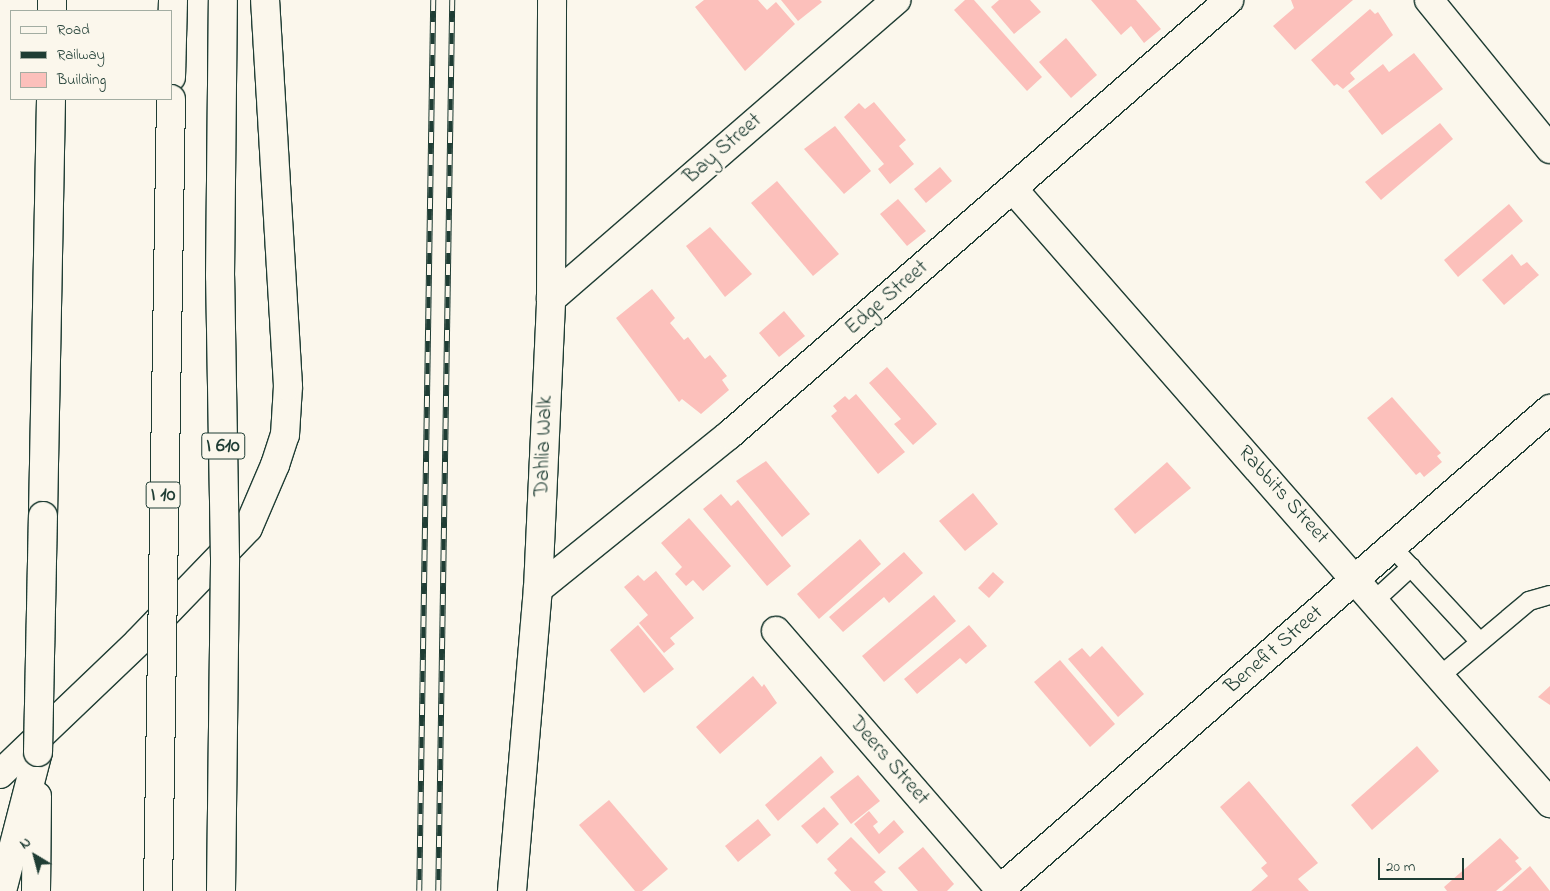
<!DOCTYPE html>
<html>
<head>
<meta charset="utf-8">
<style>
  body { margin:0 }
  #map { position:relative; width:1550px; height:891px; overflow:hidden; background:#fbf7ec; font-family:"Indie Flower",sans-serif }
  div>[style] { position:absolute }
  .building>* { inset:0; background:#fcc0bb }
  .roads { filter:drop-shadow(1px 0 #1f3d34) drop-shadow(-1px 0 #1f3d34) drop-shadow(0 1px #1f3d34) drop-shadow(0 -1px #1f3d34) }
  .service>* { height:18px; margin:-9px; padding:0 9px; transform-origin:9px; border-radius:9px; background:#fbf7ec }
  .minor>* { height:28px; margin:-14px; padding:0 14px; transform-origin:14px; border-radius:14px; background:#fbf7ec }
  .motorway>* { height:28px; margin:-14px; padding:0 14px; transform-origin:14px; border-radius:14px; background:#fbf7ec }
  .rail>* { height:5.5px; margin-top:-2.75px; transform-origin:0; background:repeating-linear-gradient(90deg,#fbf7ec 0 11px,#1f3d34 0 22px); box-sizing:border-box; border-block:1px solid #1f3d34 }
  .bridges { filter:drop-shadow(1px 0 #1f3d34) drop-shadow(-1px 0 #1f3d34) drop-shadow(0 1px #1f3d34) drop-shadow(0 -1px #1f3d34) }
  .motorway-bridge>* { height:28px; margin:-14px; padding:0 14px; transform-origin:14px; border-radius:14px; background:#fbf7ec }
  span { translate:-50% -50%; white-space:nowrap; text-align:center; line-height:1.15; -webkit-text-stroke:5px #fbf7ec; paint-order:stroke }
  .shield-label span { padding:1px 4px; background:#fbf7ec; border:1px solid; border-radius:4px; -webkit-text-stroke-width:0 }
  .shield-label { font-size:20px; color:#1f3d34; font-weight:700 }
  .street-label { font-size:21px; color:#1f3d34 }
  .legend { position:absolute; left:10px; top:10px; width:162px; height:90px; box-sizing:border-box; background:#fbf7ec; border:1px solid #a3ada2; margin:0; padding:6px 9px; list-style:none; font-size:15px; color:#1f3d34 }
  .legend li { display:flex; align-items:center; gap:10px; height:25px }
  .legend b { width:25px; border:1px solid #a3ada2 }
  .north { position:absolute; left:10px; top:831px; width:50px; height:50px; -webkit-text-stroke:4px #fbf7ec; paint-order:stroke; rotate:323deg; font-size:14px; font-weight:700; line-height:20px; text-align:center; color:#1f3d34 }
  .north::after { content:''; display:block; margin:auto; width:18px; height:22px; background:#1f3d34; clip-path:polygon(50% 0,100% 100%,50% 72%,0 100%) }
  .scale { position:absolute; left:1378px; top:858px; width:86px; height:22px; box-sizing:border-box; border:2px solid #1f3d34; border-top:0; padding-left:6px; font-size:15px; line-height:18px; white-space:nowrap; color:#1f3d34; -webkit-text-stroke:4px #fbf7ec; paint-order:stroke }
</style>
</head>
<body>
<div id="map">
  <div class="building">
    <div style="clip-path:polygon(704px 0,758px 0,767px 10px,776px 2px,795px 24px,745px 71px,695px 7px)"></div>
    <div style="clip-path:polygon(781px 0,820px 0,822px 2px,798px 21px)"></div>
    <div style="clip-path:polygon(965px 0,974px 0,1042px 77px,1027px 91px,954px 10px)"></div>
    <div style="clip-path:polygon(999px 0,1030px 0,1041px 12px,1014px 34px,991px 7px)"></div>
    <div style="clip-path:polygon(1091px 0,1136px 0,1161px 29px,1144px 43px,1131px 26px,1121px 35px)"></div>
    <div style="clip-path:polygon(1291px 0,1353px 0,1295px 50px,1273px 26px,1294px 8px)"></div>
    <div style="clip-path:polygon(1370px 9px,1375px 14px,1378px 12px,1393px 35px,1350px 73px,1355px 79px,1343px 89px,1337px 84px,1334px 86px,1311px 60px)"></div>
    <div style="clip-path:polygon(1066px 38px,1097px 75px,1071px 98px,1039px 62px)"></div>
    <div style="clip-path:polygon(1414px 53px,1443px 89px,1382px 135px,1348px 91px,1383px 64px,1389px 72px)"></div>
    <div style="clip-path:polygon(874px 102px,906px 140px,899px 146px,914px 164px,890px 184px,878px 169px,884px 164px,844px 117px,859px 103px,865px 109px)"></div>
    <div style="clip-path:polygon(1440px 123px,1453px 139px,1381px 200px,1365px 182px)"></div>
    <div style="clip-path:polygon(835px 126px,871px 171px,844px 194px,804px 149px)"></div>
    <div style="clip-path:polygon(940px 167px,952px 181px,926px 203px,914px 189px)"></div>
    <div style="clip-path:polygon(777px 181px,839px 254px,813px 276px,751px 203px)"></div>
    <div style="clip-path:polygon(898px 199px,926px 231px,907px 246px,880px 214px)"></div>
    <div style="clip-path:polygon(1509px 204px,1523px 221px,1458px 277px,1444px 260px)"></div>
    <div style="clip-path:polygon(710px 227px,752px 274px,725px 297px,686px 246px)"></div>
    <div style="clip-path:polygon(1512px 254px,1521px 266px,1527px 262px,1539px 275px,1504px 305px,1482px 280px)"></div>
    <div style="clip-path:polygon(652px 289px,675px 318px,670px 323px,684px 340px,688px 337px,705px 359px,710px 355px,727px 376px,722px 380px,729px 390px,701px 414px,682px 399px,679px 402px,616px 318px)"></div>
    <div style="clip-path:polygon(784px 311px,805px 336px,779px 357px,759px 333px)"></div>
    <div style="clip-path:polygon(887px 367px,937px 424px,913px 445px,894px 424px,901px 419px,869px 383px)"></div>
    <div style="clip-path:polygon(856px 394px,905px 452px,878px 474px,831px 416px,837px 411px,833px 406px,845px 396px,849px 400px)"></div>
    <div style="clip-path:polygon(1392px 397px,1441px 453px,1437px 456px,1442px 462px,1424px 477px,1420px 472px,1416px 475px,1367px 418px)"></div>
    <div style="clip-path:polygon(766px 461px,810px 514px,782px 537px,736px 481px)"></div>
    <div style="clip-path:polygon(1167px 462px,1191px 488px,1135px 534px,1114px 509px)"></div>
    <div style="clip-path:polygon(973px 493px,998px 524px,965px 551px,939px 521px)"></div>
    <div style="clip-path:polygon(721px 494px,731px 506px,738px 500px,791px 566px,767px 586px,703px 509px)"></div>
    <div style="clip-path:polygon(689px 518px,731px 566px,703px 591px,693px 580px,686px 586px,675px 574px,682px 567px,661px 543px)"></div>
    <div style="clip-path:polygon(860px 539px,881px 564px,819px 619px,797px 594px)"></div>
    <div style="clip-path:polygon(904px 552px,923px 573px,889px 603px,884px 597px,843px 632px,829px 617px)"></div>
    <div style="clip-path:polygon(656px 571px,694px 618px,670px 638px,675px 644px,664px 653px,639px 623px,648px 615px,624px 587px,638px 575px,644px 581px)"></div>
    <div style="clip-path:polygon(993px 572px,1004px 582px,989px 598px,978px 588px)"></div>
    <div style="clip-path:polygon(934px 595px,956px 621px,884px 682px,862px 656px)"></div>
    <div style="clip-path:polygon(638px 625px,674px 669px,644px 693px,610px 650px)"></div>
    <div style="clip-path:polygon(969px 625px,987px 646px,966px 664px,960px 658px,917px 694px,904px 679px)"></div>
    <div style="clip-path:polygon(1102px 646px,1144px 694px,1118px 717px,1068px 659px,1082px 648px,1090px 657px)"></div>
    <div style="clip-path:polygon(1060px 660px,1115px 724px,1090px 747px,1034px 682px)"></div>
    <div style="clip-path:polygon(753px 676px,762px 687px,764px 684px,777px 703px,720px 754px,696px 727px)"></div>
    <div style="clip-path:polygon(1550px 686px,1550px 705px,1538px 697px)"></div>
    <div style="clip-path:polygon(1417px 746px,1439px 771px,1372px 830px,1351px 805px)"></div>
    <div style="clip-path:polygon(821px 756px,834px 772px,778px 821px,765px 805px)"></div>
    <div style="clip-path:polygon(858px 775px,880px 801px,851px 824px,830px 797px)"></div>
    <div style="clip-path:polygon(1249px 781px,1318px 863px,1298px 879px,1309px 891px,1251px 891px,1268px 876px,1261px 868px,1267px 863px,1220px 807px)"></div>
    <div style="clip-path:polygon(609px 800px,668px 869px,642px 891px,635px 891px,579px 825px)"></div>
    <div style="clip-path:polygon(824px 807px,839px 824px,817px 844px,801px 826px)"></div>
    <div style="clip-path:polygon(869px 811px,878px 822px,873px 826px,879px 834px,894px 820px,904px 832px,879px 854px,854px 824px)"></div>
    <div style="clip-path:polygon(758px 819px,771px 835px,738px 862px,725px 846px)"></div>
    <div style="clip-path:polygon(851px 837px,886px 872px,874px 882px,883px 891px,851px 891px,834px 873px,837px 870px,827px 859px)"></div>
    <div style="clip-path:polygon(1500px 838px,1519px 858px,1515px 861px,1522px 869px,1496px 891px,1447px 891px,1444px 887px)"></div>
    <div style="clip-path:polygon(923px 847px,954px 884px,947px 891px,918px 891px,898px 868px)"></div>
    <div style="clip-path:polygon(1530px 866px,1550px 891px,1502px 891px)"></div>
  </div>
  <div class="roads">
    <div class="service">
      <div style="left:1392px;top:547px;width:129px;rotate:47.2deg"></div>
      <div style="left:1375px;top:600px;width:49px;rotate:-42.5deg"></div>
      <div style="left:1440px;top:676px;width:116px;rotate:-40.1deg"></div>
      <div style="left:1529px;top:601px;width:22px;rotate:-16deg"></div>
    </div>
    <div class="minor">
      <div style="left:1429px;top:0;width:192px;rotate:50.9deg"></div>
      <div style="left:1013px;top:189px;width:816px;rotate:48.83deg"></div>
      <div style="left:551px;top:299px;width:457px;rotate:-40.9deg"></div>
      <div style="left:538px;top:589px;width:245px;rotate:-38.9deg"></div>
      <div style="left:729px;top:435px;width:663px;rotate:-41.02deg"></div>
      <div style="left:776px;top:631px;width:344px;rotate:49.1deg"></div>
      <div style="left:512px;top:891px;width:303px;rotate:-85.1deg"></div>
      <div style="left:538px;top:589px;width:290px;rotate:-87.4deg"></div>
      <div style="left:551px;top:299px;width:299px;rotate:-89.8deg"></div>
      <div style="left:998px;top:891px;width:733px;rotate:-41.13deg"></div>
    </div>
    <div class="motorway">
      <div style="left:52px;top:11px;width:11px;rotate:-90deg"></div>
      <div style="left:171px;top:77px;width:77px;rotate:-88.5deg"></div>
      <div style="left:43px;top:516px;width:417px;rotate:-88.9deg"></div>
      <div style="left:0;top:774px;width:191px;rotate:-43.7deg"></div>
      <div style="left:138px;top:642px;width:158px;rotate:-46deg"></div>
      <div style="left:248px;top:528px;width:69px;rotate:-66.8deg"></div>
      <div style="left:275px;top:465px;width:32px;rotate:-72deg"></div>
      <div style="left:285px;top:435px;width:49px;rotate:-86.5deg"></div>
      <div style="left:288px;top:386px;width:387px;rotate:-93.4deg"></div>
      <div style="left:2px;top:891px;width:144px;rotate:-75.5deg"></div>
      <div style="left:36px;top:891px;width:95px;rotate:-89.4deg"></div>
    </div>
  </div>
  <div class="rail">
    <div style="left:419px;top:891px;width:891px;rotate:-89.1deg"></div>
    <div style="left:438px;top:891px;width:891px;rotate:-89.1deg"></div>
  </div>
  <div class="bridges">
    <div class="motorway-bridge">
      <div style="left:38px;top:752px;width:236px;rotate:-88.8deg"></div>
      <div style="left:158px;top:891px;width:792px;rotate:-89.06deg"></div>
      <div style="left:221px;top:891px;width:333px;rotate:-89.3deg"></div>
      <div style="left:225px;top:558px;width:282px;rotate:-91deg"></div>
      <div style="left:220px;top:276px;width:276px;rotate:-89.4deg"></div>
    </div>
  </div>
  <div class="shield-label">
    <span style="left:223px;top:446px">I 610</span>
    <span style="left:163px;top:495px">I 10</span>
  </div>
  <div class="street-label">
    <span style="left:723px;top:149px;rotate:-41deg">Bay Street</span>
    <span style="left:887px;top:298px;rotate:-41deg">Edge Street</span>
    <span style="left:544px;top:446px;rotate:-88deg">Dahlia Walk</span>
    <span style="left:1283px;top:495px;rotate:48deg">Rabbits Street</span>
    <span style="left:1274px;top:650px;rotate:-41deg">Benefit Street</span>
    <span style="left:889px;top:761px;rotate:49deg">Deers Street</span>
  </div>
  <ul class="legend">
  <li><b style="height:6px;background:#fbf7ec"></b>Road</li>
  <li><b style="height:6px;background:#1f3d34"></b>Railway</li>
  <li><b style="height:14px;background:#fcc0bb"></b>Building</li>
  </ul>
  <div class="north">N</div>
  <div class="scale">20 m</div>
</div>
</body>
</html>
